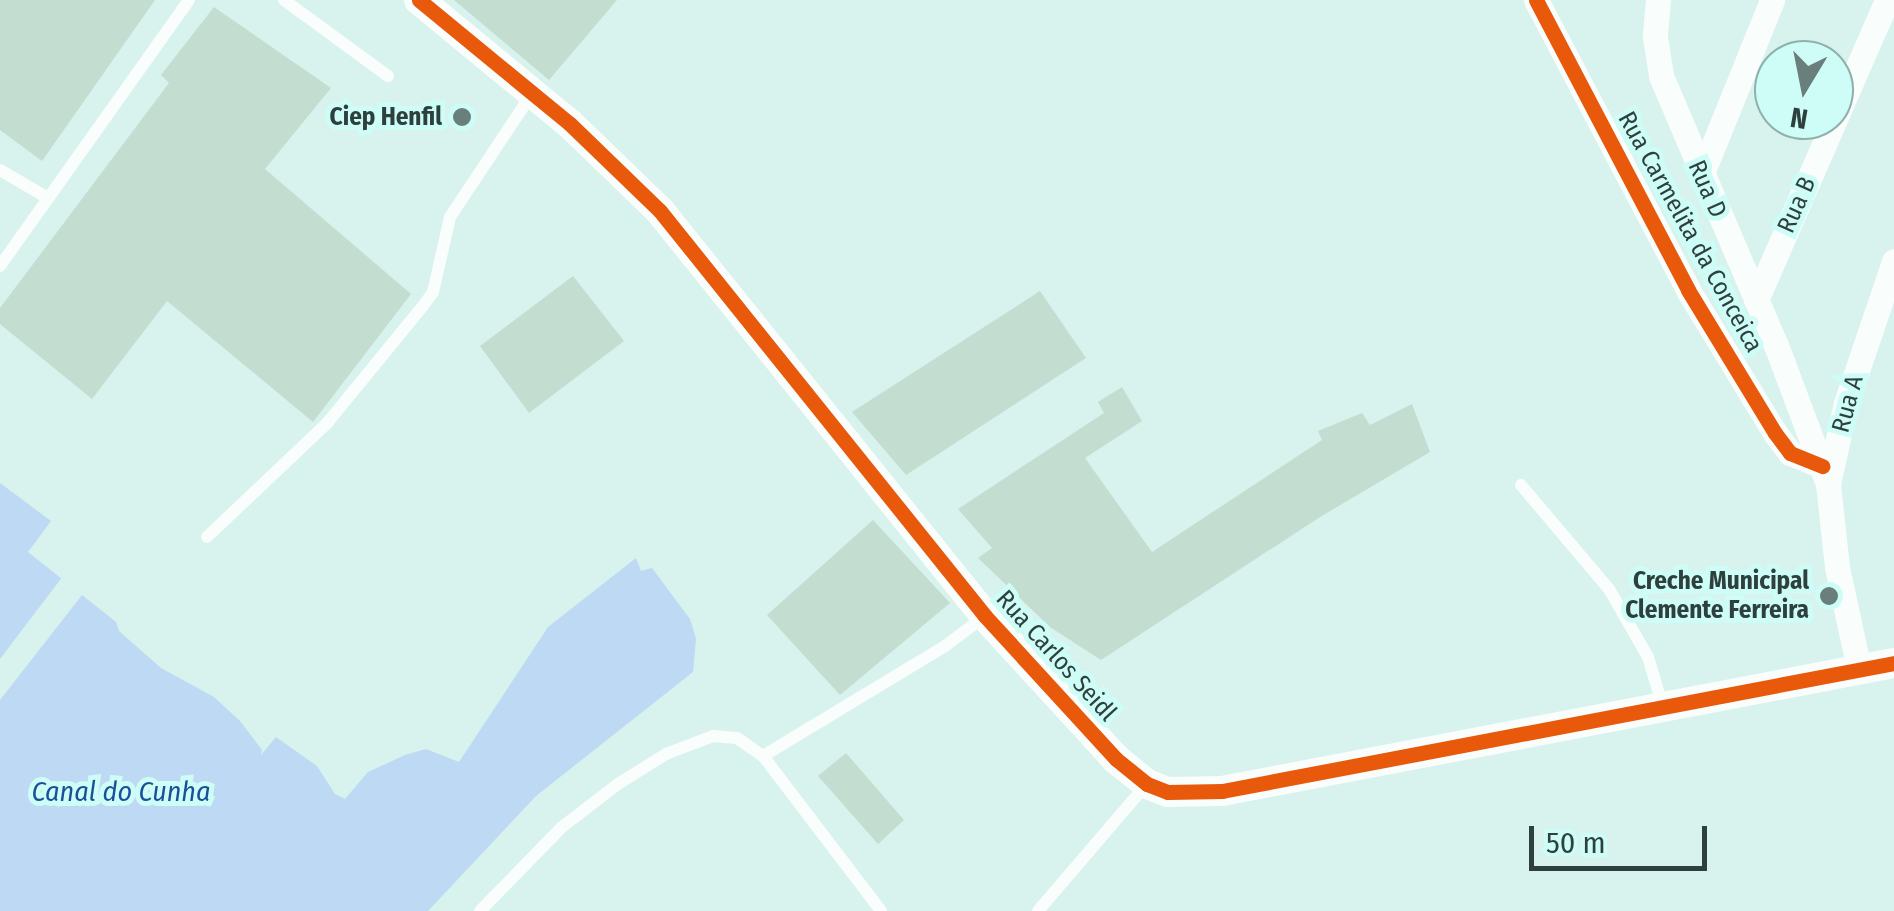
<!DOCTYPE html>
<html>
<head>
<meta charset="utf-8">
<style>
  body { margin:0 }
  #map { position:relative; width:1894px; height:911px; overflow:hidden; background:#d8f2ee; font-family:"Fira Sans Condensed",sans-serif }
  div>[style] { position:absolute }
  .water>* { inset:0; background:#bed9f3 }
  .pier>* { inset:0; background:#d8f2ee }
  .building>* { inset:0; background:#c3ddd1 }
  .service>* { height:12px; margin:-6px; padding:0 6px; transform-origin:6px; border-radius:6px; background:#f9fdfc }
  .minor>* { height:25px; margin:-12.5px; padding:0 12.5px; transform-origin:12.5px; border-radius:12.5px; background:#f9fdfc }
  .tertiary>* { height:30px; margin:-15px; padding:0 15px; transform-origin:15px; border-radius:15px; background:#f9fdfc }
  .cycleway>* { height:15px; margin:-7.5px; padding:0 7.5px; transform-origin:7.5px; border-radius:7.5px; background:#e8590c }
  .dots>* { width:28px; height:28px; translate:-50% -50%; box-sizing:border-box; border:5px solid #cefcf6; border-radius:50% }
  span { translate:-50% -50%; white-space:nowrap; text-align:center; line-height:1.15; -webkit-text-stroke:10px #cefcf6; paint-order:stroke }
  .poi-label { font-size:25px; color:#2e403e; font-weight:700 }
  .right { translate:-100% -50%; text-align:right }
  .street-label { font-size:25px; color:#2e403e }
  .water-label { font-size:28px; color:#185099; font-style:italic }
  .north { position:absolute; left:1754px; top:40px; width:100px; height:100px; box-sizing:border-box; background:#cefcf6; border:2px solid #8eb1ac; border-radius:50%; rotate:190deg; font-size:28px; font-weight:700; line-height:40px; text-align:center; color:#2e403e }
  .north::after { content:''; display:block; margin:auto; width:35px; height:45px; background:#6a7e7c; clip-path:polygon(50% 0,100% 100%,50% 72%,0 100%) }
  .scale { position:absolute; left:1529px; top:826px; width:178px; height:45px; box-sizing:border-box; border:5px solid #2e403e; border-top:0; padding-left:12px; font-size:30px; line-height:35px; white-space:nowrap; color:#2e403e; -webkit-text-stroke:8px #cefcf6; paint-order:stroke }
</style>
</head>
<body>
<div id="map">
  <div class="water">
    <div style="clip-path:polygon(0 483px,51px 521px,28px 552px,116px 622px,119px 631px,161px 668px,214px 697px,240px 721px,262px 750px,261px 755px,276px 737px,317px 766px,335px 794px,345px 799px,368px 772px,405px 755px,426px 749px,459px 762px,548px 627px,636px 558px,641px 571px,652px 568px,690px 619px,696px 639px,693px 672px,536px 796px,428px 911px,0 911px)"></div>
  </div>
  <div class="pier">
    <div style="clip-path:polygon(63px 576px,86px 590px,0 700px,0 659px)"></div>
  </div>
  <div class="building">
    <div style="clip-path:polygon(0 0,155px 0,42px 161px,0 130px)"></div>
    <div style="clip-path:polygon(454px 0,617px 0,549px 80px)"></div>
    <div style="clip-path:polygon(214px 7px,331px 88px,265px 169px,411px 294px,313px 422px,167px 301px,92px 399px,0 324px,0 308px,169px 83px,161px 75px)"></div>
    <div style="clip-path:polygon(573px 276px,624px 341px,529px 413px,480px 346px)"></div>
    <div style="clip-path:polygon(1040px 291px,1086px 358px,906px 475px,852px 412px)"></div>
    <div style="clip-path:polygon(1122px 387px,1142px 421px,1085px 458px,1152px 552px,1322px 440px,1318px 431px,1362px 413px,1370px 425px,1412px 404px,1430px 452px,1320px 517px,1101px 660px,1050px 627px,978px 558px,992px 548px,958px 509px,1104px 413px,1098px 402px)"></div>
    <div style="clip-path:polygon(873px 520px,950px 603px,840px 695px,767px 615px)"></div>
    <div style="clip-path:polygon(846px 753px,904px 820px,878px 844px,818px 776px)"></div>
  </div>
  <div class="service">
    <div style="left:284px;top:0;width:129px;rotate:36.2deg"></div>
    <div style="left:0;top:170px;width:56px;rotate:30.3deg"></div>
    <div style="left:0;top:266px;width:326px;rotate:-54.6deg"></div>
    <div style="left:1521px;top:485px;width:136px;rotate:49.8deg"></div>
    <div style="left:1609px;top:589px;width:78px;rotate:60.2deg"></div>
    <div style="left:1648px;top:657px;width:52px;rotate:73.3deg"></div>
    <div style="left:207px;top:537px;width:167px;rotate:-43.5deg"></div>
    <div style="left:328px;top:422px;width:150px;rotate:-50.7deg"></div>
    <div style="left:423px;top:306px;width:17px;rotate:-54deg"></div>
    <div style="left:433px;top:292px;width:77px;rotate:-77.2deg"></div>
    <div style="left:450px;top:217px;width:146px;rotate:-56.4deg"></div>
    <div style="left:763px;top:756px;width:213px;rotate:-31.1deg"></div>
    <div style="left:945px;top:646px;width:50px;rotate:-36.9deg"></div>
    <div style="left:480px;top:911px;width:117px;rotate:-45.7deg"></div>
    <div style="left:562px;top:827px;width:71px;rotate:-37.5deg"></div>
    <div style="left:618px;top:784px;width:57px;rotate:-32deg"></div>
    <div style="left:666px;top:754px;width:50px;rotate:-21deg"></div>
    <div style="left:713px;top:736px;width:24px;rotate:5deg"></div>
    <div style="left:737px;top:738px;width:32px;rotate:35deg"></div>
    <div style="left:763px;top:756px;width:195px;rotate:52.7deg"></div>
    <div style="left:1038px;top:911px;width:167px;rotate:-49.4deg"></div>
  </div>
  <div class="minor">
    <div style="left:1536px;top:0;width:327px;rotate:62.3deg"></div>
    <div style="left:1688px;top:290px;width:167px;rotate:58.7deg"></div>
    <div style="left:1775px;top:433px;width:25px;rotate:53deg"></div>
    <div style="left:1790px;top:453px;width:35px;rotate:22deg"></div>
    <div style="left:1658px;top:0;width:37px;rotate:95deg"></div>
    <div style="left:1655px;top:37px;width:39px;rotate:81deg"></div>
    <div style="left:1661px;top:76px;width:293px;rotate:66.9deg"></div>
    <div style="left:1776px;top:345px;width:148px;rotate:69.5deg"></div>
    <div style="left:1701px;top:176px;width:190px;rotate:-68deg"></div>
    <div style="left:1756px;top:300px;width:327px;rotate:-66.4deg"></div>
    <div style="left:1859px;top:669px;width:104px;rotate:-102.2deg"></div>
    <div style="left:1837px;top:567px;width:83px;rotate:-96.2deg"></div>
    <div style="left:1828px;top:484px;width:83px;rotate:-77.5deg"></div>
    <div style="left:1846px;top:403px;width:150px;rotate:-71.3deg"></div>
  </div>
  <div class="tertiary">
    <div style="left:419px;top:0;width:195px;rotate:39.4deg"></div>
    <div style="left:570px;top:124px;width:125px;rotate:44deg"></div>
    <div style="left:660px;top:211px;width:519px;rotate:51.25deg"></div>
    <div style="left:985px;top:616px;width:194px;rotate:47.5deg"></div>
    <div style="left:1116px;top:759px;width:40px;rotate:39deg"></div>
    <div style="left:1147px;top:784px;width:22px;rotate:21deg"></div>
    <div style="left:1168px;top:792px;width:54px;rotate:-1.1deg"></div>
    <div style="left:1222px;top:791px;width:684px;rotate:-10.78deg"></div>
  </div>
  <div class="cycleway">
    <div style="left:419px;top:0;width:195px;rotate:39.4deg"></div>
    <div style="left:570px;top:124px;width:125px;rotate:44deg"></div>
    <div style="left:660px;top:211px;width:519px;rotate:51.25deg"></div>
    <div style="left:985px;top:616px;width:194px;rotate:47.5deg"></div>
    <div style="left:1116px;top:759px;width:40px;rotate:39deg"></div>
    <div style="left:1147px;top:784px;width:22px;rotate:21deg"></div>
    <div style="left:1168px;top:792px;width:54px;rotate:-1.1deg"></div>
    <div style="left:1222px;top:791px;width:684px;rotate:-10.78deg"></div>
    <div style="left:1536px;top:0;width:327px;rotate:62.3deg"></div>
    <div style="left:1688px;top:290px;width:167px;rotate:58.7deg"></div>
    <div style="left:1775px;top:433px;width:25px;rotate:53deg"></div>
    <div style="left:1790px;top:453px;width:35px;rotate:22deg"></div>
  </div>
  <div class="dots">
    <div style="left:462px;top:117px;background:#6a7e7c"></div>
    <div style="left:1829px;top:596px;background:#6a7e7c"></div>
  </div>
  <div class="poi-label">
    <span class="right" style="left:442px;top:117px">Ciep Henfil</span>
    <span class="right" style="left:1809px;top:596px">Creche Municipal<br>Clemente Ferreira</span>
  </div>
  <div class="street-label">
    <span style="left:1707px;top:189px;rotate:66deg">Rua D</span>
    <span style="left:1797px;top:205px;rotate:-66deg">Rua B</span>
    <span style="left:1690px;top:232px;rotate:61deg">Rua Carmelita da Conceica</span>
    <span style="left:1848px;top:404px;rotate:-75deg">Rua A</span>
    <span style="left:1056px;top:656px;rotate:48deg">Rua Carlos Seidl</span>
  </div>
  <div class="water-label">
    <span style="left:121px;top:792px">Canal do Cunha</span>
  </div>
  <div class="north">N</div>
  <div class="scale">50 m</div>
</div>
</body>
</html>
